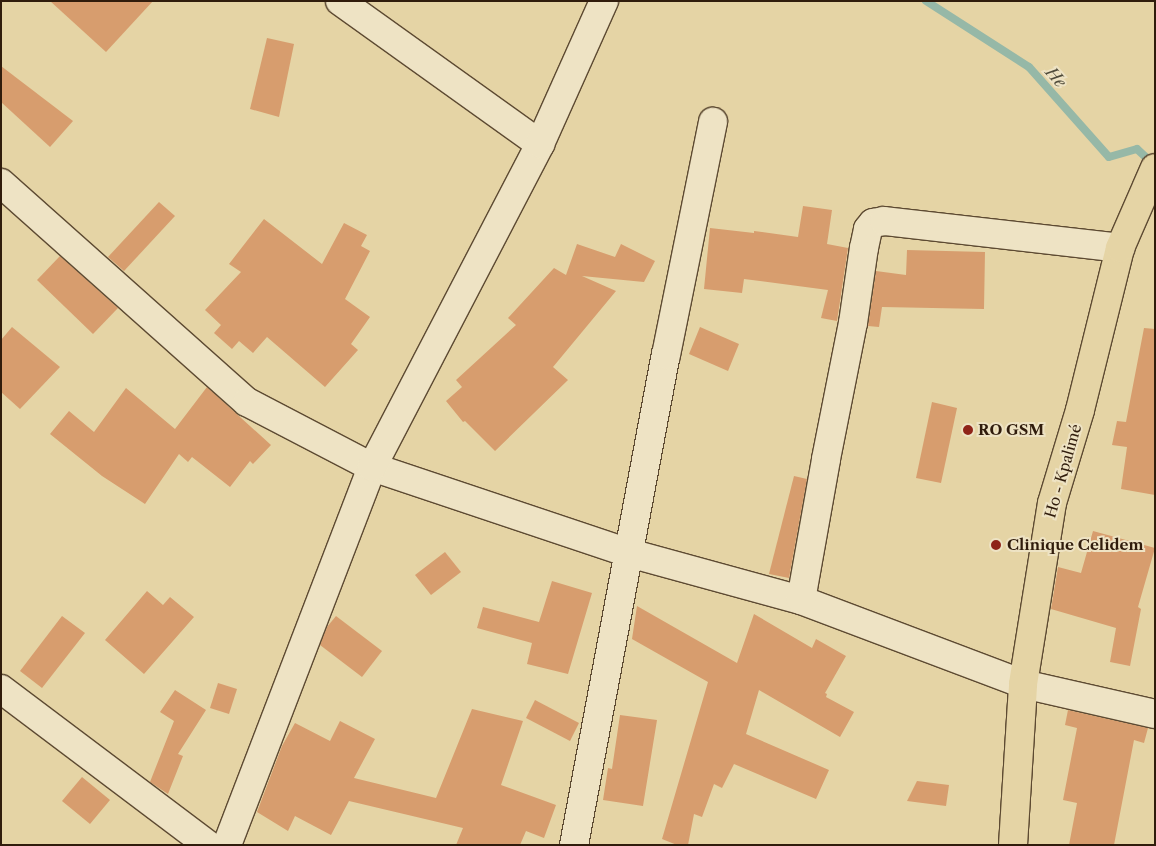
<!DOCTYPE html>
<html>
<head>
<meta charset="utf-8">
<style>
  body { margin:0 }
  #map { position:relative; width:1156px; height:846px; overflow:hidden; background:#e5d4a5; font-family:"Libre Caslon Text",serif }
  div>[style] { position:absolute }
  .stream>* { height:8px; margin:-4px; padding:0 4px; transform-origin:4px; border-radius:4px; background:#96b8a7 }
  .building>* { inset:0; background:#d79d6e }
  .roads { filter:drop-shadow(1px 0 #5d4a32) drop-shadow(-1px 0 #5d4a32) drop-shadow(0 1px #5d4a32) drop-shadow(0 -1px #5d4a32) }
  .minor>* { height:28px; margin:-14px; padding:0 14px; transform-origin:14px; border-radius:14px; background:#eee3c4 }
  .major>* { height:28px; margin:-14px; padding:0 14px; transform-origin:14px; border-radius:14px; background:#e5d4a5 }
  .dots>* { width:14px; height:14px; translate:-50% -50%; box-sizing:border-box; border:2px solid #eee3c4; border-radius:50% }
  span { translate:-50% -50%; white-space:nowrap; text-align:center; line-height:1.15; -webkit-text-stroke:4px #eee3c4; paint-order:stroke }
  .poi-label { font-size:15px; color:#301c0c; font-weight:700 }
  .left { translate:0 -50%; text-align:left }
  .street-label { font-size:15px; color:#301c0c }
  .water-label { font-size:16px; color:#4f4b3a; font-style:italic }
  .frame { position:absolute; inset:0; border:2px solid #301c0c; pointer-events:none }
</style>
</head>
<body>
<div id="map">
  <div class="stream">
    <div style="left:926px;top:1px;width:122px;rotate:32.7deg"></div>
    <div style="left:1029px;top:67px;width:120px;rotate:48.4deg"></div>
    <div style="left:1109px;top:157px;width:29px;rotate:-16deg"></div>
    <div style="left:1137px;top:149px;width:22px;rotate:43deg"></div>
  </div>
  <div class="building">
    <div style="clip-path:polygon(50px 1px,153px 1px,106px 52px)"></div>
    <div style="clip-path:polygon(267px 38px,294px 44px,279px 117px,250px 109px)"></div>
    <div style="clip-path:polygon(1px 66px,73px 121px,50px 147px,1px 102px)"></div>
    <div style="clip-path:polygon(159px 202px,175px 216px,124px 271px,108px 257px)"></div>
    <div style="clip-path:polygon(803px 206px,832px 210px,827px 244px,848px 248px,837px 321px,821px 318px,828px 290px,744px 279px,742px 293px,704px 289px,710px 228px,754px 233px,754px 231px,798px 237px)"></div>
    <div style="clip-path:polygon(264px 219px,322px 264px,344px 223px,367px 235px,361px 246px,370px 251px,345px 299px,370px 317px,351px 344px,358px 350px,325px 387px,267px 337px,253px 353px,239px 341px,232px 349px,214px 333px,221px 325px,205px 310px,241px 272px,229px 264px)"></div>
    <div style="clip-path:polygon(577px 244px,615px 257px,621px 244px,655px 261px,644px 282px,582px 276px,616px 291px,553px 367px,568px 380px,495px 451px,465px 421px,463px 422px,446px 401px,462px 387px,456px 380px,516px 325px,508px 318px,554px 268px,566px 275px)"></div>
    <div style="clip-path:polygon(907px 250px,985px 252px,984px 309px,882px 307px,879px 327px,868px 326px,876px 271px,906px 275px)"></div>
    <div style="clip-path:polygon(60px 256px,118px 308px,93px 334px,37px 280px)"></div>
    <div style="clip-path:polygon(12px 327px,60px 367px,20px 409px,1px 392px,1px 340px)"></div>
    <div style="clip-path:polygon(700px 327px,739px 344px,728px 371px,689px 354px)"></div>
    <div style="clip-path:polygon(1144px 328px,1155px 329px,1155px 495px,1121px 489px,1127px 447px,1112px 445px,1117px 421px,1126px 422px)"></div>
    <div style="clip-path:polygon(207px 387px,271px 445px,253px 464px,250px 461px,230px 487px,192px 457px,188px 462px,179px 454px,145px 504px,102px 476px,50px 434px,69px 411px,94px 432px,126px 388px,175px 429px)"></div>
    <div style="clip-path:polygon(932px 402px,957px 408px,941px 483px,916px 478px)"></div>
    <div style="clip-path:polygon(794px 476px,807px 479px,789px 578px,769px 574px)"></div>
    <div style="clip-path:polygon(1093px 531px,1155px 548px,1138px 607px,1141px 609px,1130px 666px,1110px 662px,1116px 628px,1051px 609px,1058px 567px,1081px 573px)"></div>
    <div style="clip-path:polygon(445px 552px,461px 572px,431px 595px,415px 575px)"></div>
    <div style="clip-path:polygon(552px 581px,592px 593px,568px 674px,527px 664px,532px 643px,477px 628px,483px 607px,539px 622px)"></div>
    <div style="clip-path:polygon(147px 591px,163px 605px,170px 597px,194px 617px,144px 674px,105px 640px)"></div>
    <div style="clip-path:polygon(637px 606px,737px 663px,754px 614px,812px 648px,816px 639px,846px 656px,825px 693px,827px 694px,826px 697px,854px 712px,840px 737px,759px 690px,746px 734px,829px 770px,816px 799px,734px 764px,722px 788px,714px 784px,702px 817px,694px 814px,688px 845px,677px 845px,662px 839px,708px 682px,632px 639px)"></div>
    <div style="clip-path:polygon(62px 616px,85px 633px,42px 688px,20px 671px)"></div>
    <div style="clip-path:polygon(336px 616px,382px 651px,362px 677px,320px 645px,327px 627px)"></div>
    <div style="clip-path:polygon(218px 683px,237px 689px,229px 714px,210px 708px)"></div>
    <div style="clip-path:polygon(175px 690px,206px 710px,178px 754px,183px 756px,168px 794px,150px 782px,174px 721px,160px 712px)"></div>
    <div style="clip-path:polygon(535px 700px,579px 723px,570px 741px,526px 718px)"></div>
    <div style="clip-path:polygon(472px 709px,523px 721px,501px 785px,556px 805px,544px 838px,526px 831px,520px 845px,456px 845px,463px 828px,349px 801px,331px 835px,295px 816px,288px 831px,257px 812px,282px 746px,295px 723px,330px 741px,340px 721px,375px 739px,354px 778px,436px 798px)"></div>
    <div style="clip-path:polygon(1068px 710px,1148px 728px,1144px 743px,1134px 740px,1114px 845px,1069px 845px,1077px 803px,1063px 800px,1077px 728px,1065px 725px)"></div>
    <div style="clip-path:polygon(620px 715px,657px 720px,643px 806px,603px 800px,608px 768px,612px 769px)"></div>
    <div style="clip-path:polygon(82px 777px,110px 800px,90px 824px,62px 801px)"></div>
    <div style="clip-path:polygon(917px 781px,949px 785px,946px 806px,907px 801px)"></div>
  </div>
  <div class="roads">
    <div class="minor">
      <div style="left:340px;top:1px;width:246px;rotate:35.6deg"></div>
      <div style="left:1px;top:183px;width:329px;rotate:41.7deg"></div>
      <div style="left:247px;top:402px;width:141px;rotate:27.5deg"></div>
      <div style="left:372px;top:467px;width:271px;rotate:18.5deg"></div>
      <div style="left:629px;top:553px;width:178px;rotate:15.3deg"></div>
      <div style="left:801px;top:600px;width:237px;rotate:20.7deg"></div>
      <div style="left:1023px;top:684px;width:135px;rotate:12.8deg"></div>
      <div style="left:801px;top:600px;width:143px;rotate:-79.9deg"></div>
      <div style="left:826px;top:459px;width:139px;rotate:-78.8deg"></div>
      <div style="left:853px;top:323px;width:76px;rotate:-81.7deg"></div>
      <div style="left:864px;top:248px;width:19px;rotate:-78deg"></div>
      <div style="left:868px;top:229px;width:8px;rotate:-50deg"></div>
      <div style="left:873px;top:223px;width:11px;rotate:-10deg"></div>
      <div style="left:884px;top:221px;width:238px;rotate:6.5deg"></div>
      <div style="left:1px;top:689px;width:259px;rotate:37deg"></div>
      <div style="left:227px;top:845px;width:405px;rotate:-69deg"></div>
      <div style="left:372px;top:467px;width:364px;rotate:-62.5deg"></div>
      <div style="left:540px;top:144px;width:157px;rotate:-65.9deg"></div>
      <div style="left:574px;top:845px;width:499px;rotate:-79.4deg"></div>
      <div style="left:666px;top:355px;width:238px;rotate:-78.6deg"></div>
    </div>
    <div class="major">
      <div style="left:1013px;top:845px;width:161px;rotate:-86.4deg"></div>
      <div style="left:1023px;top:684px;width:183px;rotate:-80.9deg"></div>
      <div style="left:1052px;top:503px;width:97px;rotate:-73.2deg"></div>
      <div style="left:1080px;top:410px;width:167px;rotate:-76.1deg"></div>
      <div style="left:1120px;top:248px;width:87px;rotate:-66.4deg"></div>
    </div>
  </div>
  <div class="dots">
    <div style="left:968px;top:430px;background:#8f2418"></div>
    <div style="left:996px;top:545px;background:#8f2418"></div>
  </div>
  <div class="poi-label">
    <span class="left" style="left:978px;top:430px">RO GSM</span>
    <span class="left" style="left:1007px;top:545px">Clinique Celidem</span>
  </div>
  <div class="street-label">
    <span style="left:1063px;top:471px;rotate:-74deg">Ho - Kpalimé</span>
  </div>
  <div class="water-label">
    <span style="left:1056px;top:77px;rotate:48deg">He</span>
  </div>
  <div class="frame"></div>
</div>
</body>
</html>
